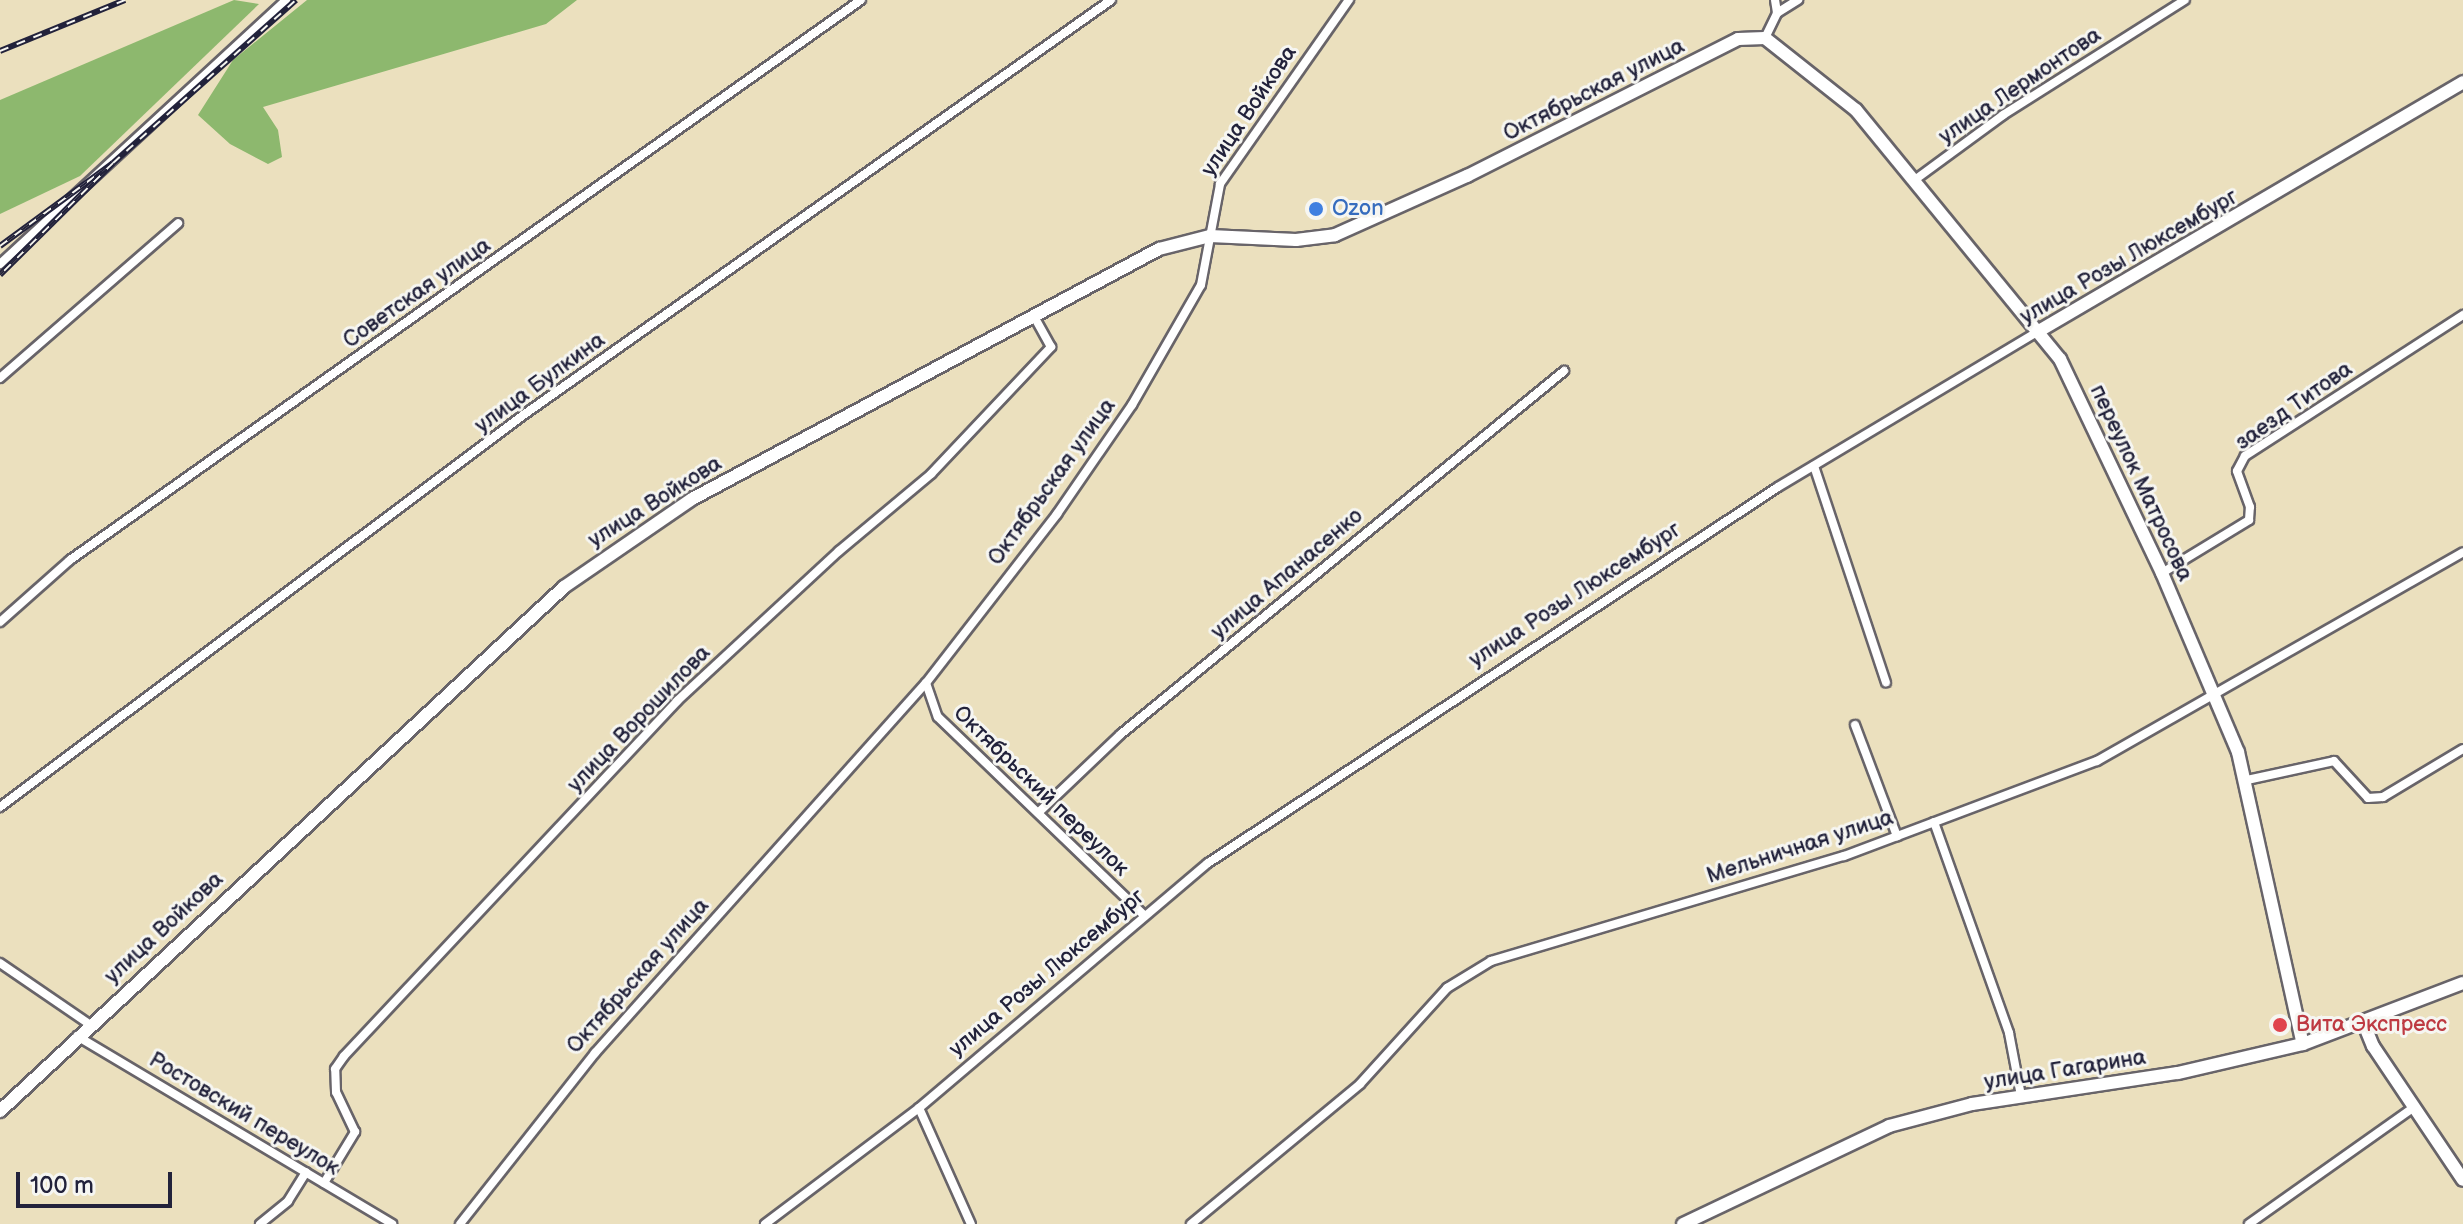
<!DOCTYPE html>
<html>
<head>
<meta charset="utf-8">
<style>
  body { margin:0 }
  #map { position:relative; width:2463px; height:1224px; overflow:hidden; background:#ebe0be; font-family:"Balsamiq Sans",sans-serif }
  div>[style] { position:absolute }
  .forest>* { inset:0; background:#8db86e }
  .roads { filter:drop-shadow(2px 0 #686469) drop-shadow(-2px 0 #686469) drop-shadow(0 2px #686469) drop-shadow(0 -2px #686469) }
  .street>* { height:8px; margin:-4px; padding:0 4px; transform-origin:4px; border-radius:4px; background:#fff }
  .secondary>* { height:12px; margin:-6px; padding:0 6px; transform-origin:6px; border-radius:6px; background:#fff }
  .rail>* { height:6px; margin-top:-3px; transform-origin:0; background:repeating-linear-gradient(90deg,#f6f6f2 0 9px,#22223b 0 18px); box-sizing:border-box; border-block:2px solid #22223b }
  .dots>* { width:22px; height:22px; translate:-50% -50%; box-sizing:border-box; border:4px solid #f6f6f2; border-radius:50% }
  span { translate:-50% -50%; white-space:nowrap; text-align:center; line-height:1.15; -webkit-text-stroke:6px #f6f6f2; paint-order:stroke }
  .street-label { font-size:22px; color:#22223b }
  .shop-label { font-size:22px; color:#366cbe }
  .left { translate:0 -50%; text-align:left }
  .health-label { font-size:22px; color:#be3a42 }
  .scale { position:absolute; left:16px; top:1172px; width:156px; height:36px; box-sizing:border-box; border:4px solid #22223b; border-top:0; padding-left:10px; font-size:24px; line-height:28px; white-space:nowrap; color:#22223b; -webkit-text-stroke:6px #f6f6f2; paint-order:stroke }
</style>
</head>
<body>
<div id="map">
  <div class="forest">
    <div style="clip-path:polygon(234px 0,259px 4px,80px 176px,0 214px,0 100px)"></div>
    <div style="clip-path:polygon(307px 0,577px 0,546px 24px,263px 107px,278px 130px,282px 157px,268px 164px,230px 144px,198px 115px,233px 60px)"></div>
  </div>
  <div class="roads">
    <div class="street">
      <div style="left:1775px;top:0;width:13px;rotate:81deg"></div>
      <div style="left:1765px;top:38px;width:28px;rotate:-64deg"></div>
      <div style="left:1777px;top:13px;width:25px;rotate:-32deg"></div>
      <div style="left:1916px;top:179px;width:108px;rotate:-36.3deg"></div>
      <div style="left:2003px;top:115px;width:215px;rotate:-32.3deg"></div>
      <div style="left:0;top:264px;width:389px;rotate:-42.7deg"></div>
      <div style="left:0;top:378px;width:236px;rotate:-41deg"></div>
      <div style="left:1814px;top:466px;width:228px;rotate:71.6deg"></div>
      <div style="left:2162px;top:573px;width:102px;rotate:-31.3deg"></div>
      <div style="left:2249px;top:520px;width:13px;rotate:-86deg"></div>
      <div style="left:2250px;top:507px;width:38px;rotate:-110deg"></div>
      <div style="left:2237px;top:471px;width:17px;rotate:-62deg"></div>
      <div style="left:2245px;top:456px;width:260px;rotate:-32.9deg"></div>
      <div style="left:0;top:622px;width:94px;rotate:-41.5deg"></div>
      <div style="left:70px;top:560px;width:969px;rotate:-35.3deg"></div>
      <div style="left:926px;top:683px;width:36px;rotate:71deg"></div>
      <div style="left:938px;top:717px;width:287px;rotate:43.9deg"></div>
      <div style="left:1855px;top:725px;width:119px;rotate:69.3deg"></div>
      <div style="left:2247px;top:780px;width:89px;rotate:-12.3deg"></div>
      <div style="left:2334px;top:761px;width:50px;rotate:47.4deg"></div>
      <div style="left:2368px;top:798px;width:15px;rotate:-4deg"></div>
      <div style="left:2383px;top:797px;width:93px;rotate:-31deg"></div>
      <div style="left:0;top:807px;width:652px;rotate:-36.83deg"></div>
      <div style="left:522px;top:416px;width:721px;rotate:-35.23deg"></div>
      <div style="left:1039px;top:812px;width:113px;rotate:-43.6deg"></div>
      <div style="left:1121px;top:734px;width:573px;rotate:-39.33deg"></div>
      <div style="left:1934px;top:822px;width:224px;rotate:70.4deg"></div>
      <div style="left:2009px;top:1033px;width:64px;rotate:79.2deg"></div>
      <div style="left:0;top:963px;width:108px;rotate:34.4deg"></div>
      <div style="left:77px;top:1036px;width:367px;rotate:30.8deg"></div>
      <div style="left:919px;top:1108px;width:127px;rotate:65.9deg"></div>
      <div style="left:324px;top:1183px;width:60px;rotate:-58.7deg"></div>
      <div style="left:355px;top:1132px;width:44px;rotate:-115.4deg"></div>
      <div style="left:336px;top:1092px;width:23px;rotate:-92deg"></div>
      <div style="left:335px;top:1069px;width:16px;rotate:-55deg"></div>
      <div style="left:344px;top:1056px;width:487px;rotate:-46.8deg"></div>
      <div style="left:677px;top:701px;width:221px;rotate:-42.8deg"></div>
      <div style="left:839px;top:551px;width:120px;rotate:-39.9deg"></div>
      <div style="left:931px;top:474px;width:175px;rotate:-46.6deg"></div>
      <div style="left:1051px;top:347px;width:35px;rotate:-119deg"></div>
      <div style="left:260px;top:1224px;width:36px;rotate:-39deg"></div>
      <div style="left:288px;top:1201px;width:34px;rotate:-58deg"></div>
      <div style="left:460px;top:1224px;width:218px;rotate:-51.7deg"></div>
      <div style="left:595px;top:1053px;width:496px;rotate:-48.2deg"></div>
      <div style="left:926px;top:683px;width:214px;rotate:-52.2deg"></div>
      <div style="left:1057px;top:514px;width:132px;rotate:-55.5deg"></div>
      <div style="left:1132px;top:405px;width:138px;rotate:-60.1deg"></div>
      <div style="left:1201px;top:285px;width:103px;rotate:-79.3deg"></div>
      <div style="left:1220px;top:184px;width:225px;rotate:-55deg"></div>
      <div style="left:765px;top:1224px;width:193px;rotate:-37deg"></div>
      <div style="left:919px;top:1108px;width:379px;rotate:-40.3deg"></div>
      <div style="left:1208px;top:863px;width:683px;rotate:-33.41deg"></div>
      <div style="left:1778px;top:487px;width:304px;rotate:-30.9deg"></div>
      <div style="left:1191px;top:1224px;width:219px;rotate:-39.6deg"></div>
      <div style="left:1360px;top:1084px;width:130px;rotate:-47.8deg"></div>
      <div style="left:1447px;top:988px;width:52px;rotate:-31.5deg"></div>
      <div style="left:1491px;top:961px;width:368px;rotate:-16.6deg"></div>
      <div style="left:1844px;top:856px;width:270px;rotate:-20.6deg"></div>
      <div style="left:2097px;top:761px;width:421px;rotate:-29.7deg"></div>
      <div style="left:2249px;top:1224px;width:201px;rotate:-35.3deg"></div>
    </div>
    <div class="secondary">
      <div style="left:2039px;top:331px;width:492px;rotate:-30.4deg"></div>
      <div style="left:2364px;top:1024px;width:24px;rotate:68deg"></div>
      <div style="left:2373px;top:1046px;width:161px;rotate:56.1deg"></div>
      <div style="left:0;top:1111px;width:770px;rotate:-42.89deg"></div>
      <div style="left:564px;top:587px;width:155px;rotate:-34.5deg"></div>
      <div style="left:692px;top:499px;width:530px;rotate:-28.16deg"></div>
      <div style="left:1159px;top:249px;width:53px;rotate:-14.3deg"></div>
      <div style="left:1210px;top:236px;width:86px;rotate:2.7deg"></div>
      <div style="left:1296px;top:240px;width:39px;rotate:-7deg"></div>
      <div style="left:1335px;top:235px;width:145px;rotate:-24.1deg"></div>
      <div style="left:1467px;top:176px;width:304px;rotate:-26.8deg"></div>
      <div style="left:1738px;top:39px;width:27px;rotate:-2deg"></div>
      <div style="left:1765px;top:38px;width:116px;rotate:38.4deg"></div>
      <div style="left:1856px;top:110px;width:322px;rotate:50.7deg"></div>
      <div style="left:2060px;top:359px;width:237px;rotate:64.5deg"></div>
      <div style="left:2162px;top:573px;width:194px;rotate:67deg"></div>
      <div style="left:2238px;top:752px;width:299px;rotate:77.5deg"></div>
      <div style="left:1683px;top:1224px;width:228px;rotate:-25.4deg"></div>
      <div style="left:1889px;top:1126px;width:86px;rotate:-14.8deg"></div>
      <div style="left:1972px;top:1104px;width:208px;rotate:-8.6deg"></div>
      <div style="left:2178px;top:1073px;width:128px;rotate:-13.1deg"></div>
      <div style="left:2303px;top:1044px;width:171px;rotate:-20.9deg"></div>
    </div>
  </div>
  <div class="rail">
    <div style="left:0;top:51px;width:135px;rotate:-22.2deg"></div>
    <div style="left:113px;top:163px;width:245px;rotate:-41.7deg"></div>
    <div style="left:0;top:246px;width:140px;rotate:-36.3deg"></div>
    <div style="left:113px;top:163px;width:159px;rotate:135.3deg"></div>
  </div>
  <div class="dots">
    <div style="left:1316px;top:209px;background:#3f7fe0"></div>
    <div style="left:2280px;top:1025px;background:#e0444e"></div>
  </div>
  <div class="street-label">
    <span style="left:2020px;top:86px;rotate:-34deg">улица Лермонтова</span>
    <span style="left:1594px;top:90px;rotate:-27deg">Октябрьская улица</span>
    <span style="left:1249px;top:111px;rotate:-56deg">улица Войкова</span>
    <span style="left:2129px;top:257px;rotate:-30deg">улица Розы Люксембург</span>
    <span style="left:417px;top:293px;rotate:-35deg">Советская улица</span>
    <span style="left:540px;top:383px;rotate:-36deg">улица Булкина</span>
    <span style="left:2294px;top:406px;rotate:-35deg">заезд Титова</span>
    <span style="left:1052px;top:482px;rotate:-54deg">Октябрьская улица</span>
    <span style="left:2141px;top:483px;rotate:65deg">переулок Матросова</span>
    <span style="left:655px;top:502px;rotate:-32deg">улица Войкова</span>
    <span style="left:1287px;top:574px;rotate:-40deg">улица Апанасенко</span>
    <span style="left:1575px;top:595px;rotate:-33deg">улица Розы Люксембург</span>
    <span style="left:639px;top:719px;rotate:-46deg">улица Ворошилова</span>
    <span style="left:1041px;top:791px;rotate:44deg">Октябрьский переулок</span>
    <span style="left:1800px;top:847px;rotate:-18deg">Мельничная улица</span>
    <span style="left:164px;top:928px;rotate:-43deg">улица Войкова</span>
    <span style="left:1047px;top:973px;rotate:-40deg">улица Розы Люксембург</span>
    <span style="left:638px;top:976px;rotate:-48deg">Октябрьская улица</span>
    <span style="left:2065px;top:1070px;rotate:-9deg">улица Гагарина</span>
    <span style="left:244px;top:1114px;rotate:31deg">Ростовский переулок</span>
  </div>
  <div class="shop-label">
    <span class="left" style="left:1332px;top:209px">Ozon</span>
  </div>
  <div class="health-label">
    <span class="left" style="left:2296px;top:1025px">Вита Экспресс</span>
  </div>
  <div class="scale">100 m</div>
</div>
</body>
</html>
